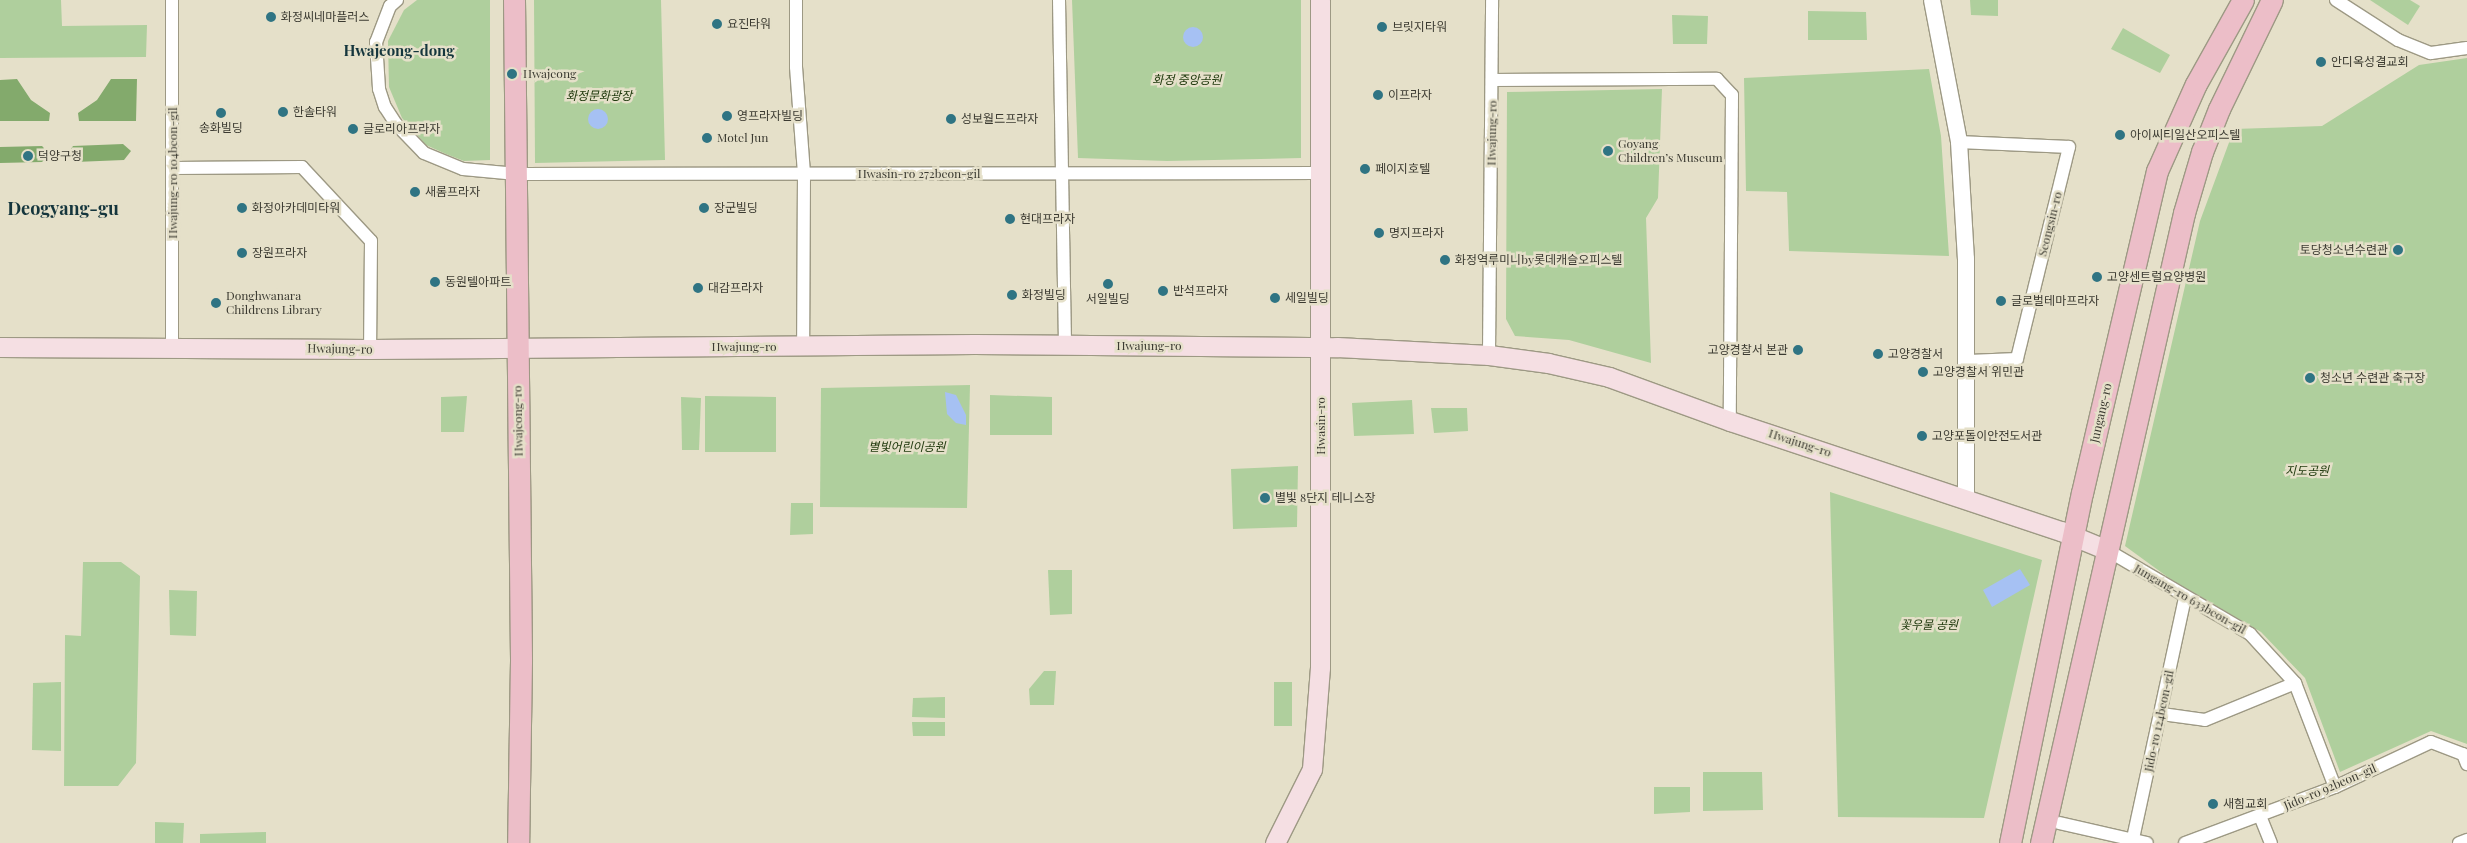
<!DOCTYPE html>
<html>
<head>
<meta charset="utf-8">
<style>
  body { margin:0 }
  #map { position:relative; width:2467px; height:843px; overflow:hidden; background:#e5e0c9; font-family:"Playfair Display","Noto Sans KR",serif }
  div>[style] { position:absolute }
  .green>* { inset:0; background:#afcf9d }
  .forest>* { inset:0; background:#83aa6c }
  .water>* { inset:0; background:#a6c1f3 }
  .round { border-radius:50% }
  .roads { filter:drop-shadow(1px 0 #9d9984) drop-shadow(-1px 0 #9d9984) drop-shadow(0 1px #9d9984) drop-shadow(0 -1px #9d9984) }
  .minor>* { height:12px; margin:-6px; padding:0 6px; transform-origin:6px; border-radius:6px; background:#fff }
  .tertiary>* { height:16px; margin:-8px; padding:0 8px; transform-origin:8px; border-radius:8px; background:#fff }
  .secondary>* { height:19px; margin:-9.5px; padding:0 9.5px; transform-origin:9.5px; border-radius:9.5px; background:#f5dfe3 }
  .primary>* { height:21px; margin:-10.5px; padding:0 10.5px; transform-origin:10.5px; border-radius:10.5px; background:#ecbec8 }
  .dots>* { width:14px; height:14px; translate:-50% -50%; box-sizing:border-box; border:2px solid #e5e0c9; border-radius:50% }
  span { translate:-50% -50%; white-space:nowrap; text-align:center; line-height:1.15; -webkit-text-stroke:5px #e5e0c9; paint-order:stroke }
  .poi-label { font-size:12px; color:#3b3a31 }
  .left { translate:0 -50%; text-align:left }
  .right { translate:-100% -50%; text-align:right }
  .park-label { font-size:12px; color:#203a0e; font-style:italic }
  .street-label { font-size:12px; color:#3b3a31 }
  .quarter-label { font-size:15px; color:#15363d; font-weight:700 }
  .district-label { font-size:18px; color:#15363d; font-weight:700 }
</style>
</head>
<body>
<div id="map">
  <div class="green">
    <div style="clip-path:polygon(0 0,61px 0,62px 26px,147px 25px,146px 57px,0 58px)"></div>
    <div style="clip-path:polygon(417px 0,490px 0,490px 160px,464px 161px,446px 154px,426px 145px,402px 118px,389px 87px,388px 41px,404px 10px)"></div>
    <div style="clip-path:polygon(534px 0,661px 0,665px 160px,535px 163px)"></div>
    <div style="clip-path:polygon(1072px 0,1301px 0,1301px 158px,1167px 161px,1078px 158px)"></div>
    <div style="clip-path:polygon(1970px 0,1998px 0,1998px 16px,1971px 15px)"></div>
    <div style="clip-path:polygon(2370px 0,2410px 0,2420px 6px,2408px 25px)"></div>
    <div style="clip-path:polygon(1808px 11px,1866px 12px,1867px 40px,1808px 40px)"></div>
    <div style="clip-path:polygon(1672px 15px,1708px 16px,1707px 44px,1673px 44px)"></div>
    <div style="clip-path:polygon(2123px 28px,2170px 55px,2160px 73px,2111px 49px)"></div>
    <div style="clip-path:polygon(2467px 58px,2467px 744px,2431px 731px,2340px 772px,2305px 678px,2261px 632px,2169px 578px,2125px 546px,2200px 221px,2234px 129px,2322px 126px,2419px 65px)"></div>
    <div style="clip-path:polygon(1929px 69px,1941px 136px,1949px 256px,1789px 251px,1787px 192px,1746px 191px,1744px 78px)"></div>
    <div style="clip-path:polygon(1662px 89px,1658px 198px,1646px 218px,1651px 363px,1569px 340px,1515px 336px,1506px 319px,1507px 92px)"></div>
    <div style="clip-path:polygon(970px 385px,967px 508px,820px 507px,821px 388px)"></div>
    <div style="clip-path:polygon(990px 395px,1052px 397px,1052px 435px,990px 435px)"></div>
    <div style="clip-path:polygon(467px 396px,464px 432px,441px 432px,441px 397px)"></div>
    <div style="clip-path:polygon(705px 396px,776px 397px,776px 452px,705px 452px)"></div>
    <div style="clip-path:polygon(681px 397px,701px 398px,699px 450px,682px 450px)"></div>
    <div style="clip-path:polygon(1412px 400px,1414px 434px,1354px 436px,1352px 403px)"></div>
    <div style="clip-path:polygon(1431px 408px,1467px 408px,1468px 431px,1434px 433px)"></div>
    <div style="clip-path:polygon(1298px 466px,1297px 527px,1233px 529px,1231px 469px)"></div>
    <div style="clip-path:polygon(1830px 492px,2042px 560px,1984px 818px,1838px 817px)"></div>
    <div style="clip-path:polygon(791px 503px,813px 503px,813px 534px,790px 535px)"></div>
    <div style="clip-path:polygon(83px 562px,121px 562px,140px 576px,136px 763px,118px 786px,64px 786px,65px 635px,81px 636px)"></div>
    <div style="clip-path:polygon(1048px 570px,1072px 570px,1072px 614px,1050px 615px)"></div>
    <div style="clip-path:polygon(169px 590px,197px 591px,196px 636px,170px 635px)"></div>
    <div style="clip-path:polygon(1044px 671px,1056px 671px,1054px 705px,1030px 705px,1029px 689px)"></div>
    <div style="clip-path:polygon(61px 682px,61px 751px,32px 750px,33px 683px)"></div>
    <div style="clip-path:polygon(1274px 682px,1292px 682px,1292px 726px,1274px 726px)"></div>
    <div style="clip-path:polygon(945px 697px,945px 718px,912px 717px,913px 698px)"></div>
    <div style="clip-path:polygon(912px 722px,945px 722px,945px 736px,913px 736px)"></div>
    <div style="clip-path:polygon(1703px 772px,1762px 772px,1763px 810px,1703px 811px)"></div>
    <div style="clip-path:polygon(1654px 787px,1690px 787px,1690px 812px,1654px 814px)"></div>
    <div style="clip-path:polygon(155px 822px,184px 823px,183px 843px,155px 843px)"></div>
    <div style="clip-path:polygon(266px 832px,266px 843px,200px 843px,200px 834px)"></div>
  </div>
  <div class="forest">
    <div style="clip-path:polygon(17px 79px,31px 100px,50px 113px,49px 121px,0 121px,0 80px)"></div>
    <div style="clip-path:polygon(111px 79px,137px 79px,136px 121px,79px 121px,78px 113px,97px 100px)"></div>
    <div style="clip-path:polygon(123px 144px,131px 151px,124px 160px,75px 162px,68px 153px,73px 146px)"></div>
    <div style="clip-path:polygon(42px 146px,50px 154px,42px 162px,0 163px,0 147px)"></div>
  </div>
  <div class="water">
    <div class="round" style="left:1183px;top:27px;width:20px;height:20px"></div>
    <div class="round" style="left:588px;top:109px;width:20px;height:20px"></div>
    <div style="clip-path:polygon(945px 392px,956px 395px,966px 415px,966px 425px,956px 423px,947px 414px)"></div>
    <div style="clip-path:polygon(2020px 569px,2030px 585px,1992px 607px,1983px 590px)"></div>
  </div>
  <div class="roads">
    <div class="minor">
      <div style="left:172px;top:0;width:346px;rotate:90deg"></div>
      <div style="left:397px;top:0;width:9px;rotate:139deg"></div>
      <div style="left:390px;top:6px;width:39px;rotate:111deg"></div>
      <div style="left:376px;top:42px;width:47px;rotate:86.3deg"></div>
      <div style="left:379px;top:89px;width:19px;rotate:72deg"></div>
      <div style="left:385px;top:107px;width:20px;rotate:57deg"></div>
      <div style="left:396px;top:124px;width:40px;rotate:46deg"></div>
      <div style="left:424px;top:153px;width:42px;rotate:22.3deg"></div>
      <div style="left:463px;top:169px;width:54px;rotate:5.3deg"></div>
      <div style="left:517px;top:174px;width:804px;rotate:-0.07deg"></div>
      <div style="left:796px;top:0;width:67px;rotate:90deg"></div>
      <div style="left:796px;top:67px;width:107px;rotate:85.7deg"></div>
      <div style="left:804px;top:174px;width:173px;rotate:90.3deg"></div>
      <div style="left:1059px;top:0;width:345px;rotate:89deg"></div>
      <div style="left:2336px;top:0;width:74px;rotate:32.8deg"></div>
      <div style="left:2398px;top:40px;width:35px;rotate:22deg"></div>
      <div style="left:2431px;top:53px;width:36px;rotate:-8deg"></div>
      <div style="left:1492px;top:80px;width:225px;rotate:-0.3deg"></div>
      <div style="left:1717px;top:79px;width:22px;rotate:47deg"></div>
      <div style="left:1732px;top:95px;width:326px;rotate:90.4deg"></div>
      <div style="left:1959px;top:142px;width:110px;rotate:2.6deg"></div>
      <div style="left:2069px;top:147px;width:218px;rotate:103.8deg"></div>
      <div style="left:2017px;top:359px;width:49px;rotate:177.7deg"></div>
      <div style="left:173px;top:168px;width:129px;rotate:-0.4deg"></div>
      <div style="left:302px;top:167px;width:101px;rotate:47deg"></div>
      <div style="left:371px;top:241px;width:108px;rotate:90.5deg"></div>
      <div style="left:1489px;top:355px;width:355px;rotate:-89.5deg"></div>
      <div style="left:2107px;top:550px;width:166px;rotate:30.4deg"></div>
      <div style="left:2250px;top:634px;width:67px;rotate:47.4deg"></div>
      <div style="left:2295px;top:683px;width:111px;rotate:69deg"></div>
      <div style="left:2162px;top:714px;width:43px;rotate:7.9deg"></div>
      <div style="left:2205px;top:720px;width:97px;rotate:-22.3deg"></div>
      <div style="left:2260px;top:816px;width:29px;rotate:68deg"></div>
      <div style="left:2059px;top:823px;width:90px;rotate:12.8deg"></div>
      <div style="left:2132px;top:843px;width:251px;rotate:-77.8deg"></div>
      <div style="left:2185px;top:843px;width:160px;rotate:-20.5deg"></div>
      <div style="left:2335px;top:787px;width:106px;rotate:-25.1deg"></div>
      <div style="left:2431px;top:742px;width:34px;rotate:21deg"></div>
      <div style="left:2463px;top:754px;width:11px;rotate:68deg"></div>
      <div style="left:2459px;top:843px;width:9px;rotate:-21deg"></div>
    </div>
    <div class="tertiary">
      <div style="left:1932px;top:0;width:145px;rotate:79.2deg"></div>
      <div style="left:1959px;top:142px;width:117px;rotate:86.6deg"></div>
      <div style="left:1966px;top:259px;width:241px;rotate:90deg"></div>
    </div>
    <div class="secondary">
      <div style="left:0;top:347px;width:370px;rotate:0.3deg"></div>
      <div style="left:370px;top:349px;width:604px;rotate:-0.47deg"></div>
      <div style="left:974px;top:344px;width:363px;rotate:0.5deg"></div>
      <div style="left:1337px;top:347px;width:152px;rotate:3deg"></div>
      <div style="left:1489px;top:355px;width:60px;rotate:7.7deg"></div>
      <div style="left:1548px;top:363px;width:63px;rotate:12.9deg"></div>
      <div style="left:1609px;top:377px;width:129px;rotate:20deg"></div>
      <div style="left:1730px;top:421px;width:349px;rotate:18.4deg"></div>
      <div style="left:2061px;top:531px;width:50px;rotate:22.4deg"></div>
      <div style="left:1275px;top:843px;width:83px;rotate:-63.4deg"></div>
      <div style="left:1312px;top:769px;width:101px;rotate:-85.5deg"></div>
      <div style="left:1320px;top:668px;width:668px;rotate:-90deg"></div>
    </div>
    <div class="primary">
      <div style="left:514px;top:0;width:661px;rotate:89.39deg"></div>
      <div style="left:521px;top:661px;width:182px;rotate:90.9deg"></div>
      <div style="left:2010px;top:843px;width:357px;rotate:-78.4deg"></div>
      <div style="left:2082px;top:493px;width:331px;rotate:-76.9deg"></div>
      <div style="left:2157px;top:171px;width:95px;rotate:-65.9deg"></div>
      <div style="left:2196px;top:84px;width:96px;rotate:-60.8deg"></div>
      <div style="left:2041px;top:843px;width:646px;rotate:-77.21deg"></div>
      <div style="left:2184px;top:213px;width:64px;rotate:-73.6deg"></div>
      <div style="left:2202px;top:152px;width:46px;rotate:-68.4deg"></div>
      <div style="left:2219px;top:109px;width:121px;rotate:-64.1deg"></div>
    </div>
  </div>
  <div class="dots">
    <div style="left:271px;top:17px;background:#2f7483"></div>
    <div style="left:717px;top:24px;background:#2f7483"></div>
    <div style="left:1382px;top:27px;background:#2f7483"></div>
    <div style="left:2321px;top:62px;background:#2f7483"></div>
    <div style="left:512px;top:74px;background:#2f7483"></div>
    <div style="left:1378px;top:95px;background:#2f7483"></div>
    <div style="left:283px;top:112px;background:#2f7483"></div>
    <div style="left:221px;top:113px;background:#2f7483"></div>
    <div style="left:727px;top:116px;background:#2f7483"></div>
    <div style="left:951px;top:119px;background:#2f7483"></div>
    <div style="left:353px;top:129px;background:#2f7483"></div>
    <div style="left:2120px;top:135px;background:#2f7483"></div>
    <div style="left:707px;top:138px;background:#2f7483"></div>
    <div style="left:1608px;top:151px;background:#2f7483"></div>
    <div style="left:28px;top:156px;background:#2f7483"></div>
    <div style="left:1365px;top:169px;background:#2f7483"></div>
    <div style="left:415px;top:192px;background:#2f7483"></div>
    <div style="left:242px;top:208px;background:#2f7483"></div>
    <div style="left:704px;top:208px;background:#2f7483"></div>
    <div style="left:1010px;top:219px;background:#2f7483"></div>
    <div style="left:1379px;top:233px;background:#2f7483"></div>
    <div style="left:2398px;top:250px;background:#2f7483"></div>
    <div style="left:242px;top:253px;background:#2f7483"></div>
    <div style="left:1445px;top:260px;background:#2f7483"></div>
    <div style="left:2097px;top:277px;background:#2f7483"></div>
    <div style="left:435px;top:282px;background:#2f7483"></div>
    <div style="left:1108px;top:284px;background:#2f7483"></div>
    <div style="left:698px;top:288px;background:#2f7483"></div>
    <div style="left:1163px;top:291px;background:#2f7483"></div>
    <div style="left:1012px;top:295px;background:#2f7483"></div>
    <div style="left:1275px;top:298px;background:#2f7483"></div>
    <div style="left:2001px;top:301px;background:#2f7483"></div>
    <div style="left:216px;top:303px;background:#2f7483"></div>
    <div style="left:1798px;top:350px;background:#2f7483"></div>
    <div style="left:1878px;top:354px;background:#2f7483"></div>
    <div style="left:1923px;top:372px;background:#2f7483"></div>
    <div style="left:2310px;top:378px;background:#2f7483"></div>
    <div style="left:1922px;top:436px;background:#2f7483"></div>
    <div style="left:1265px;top:498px;background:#2f7483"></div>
    <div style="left:2213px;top:804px;background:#2f7483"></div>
  </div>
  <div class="poi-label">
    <span class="left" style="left:281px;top:17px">화정씨네마플러스</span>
    <span class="left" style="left:727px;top:24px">요진타워</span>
    <span class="left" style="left:1392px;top:27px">브릿지타워</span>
    <span class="left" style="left:2331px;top:62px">안디옥성결교회</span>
    <span class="left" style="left:523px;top:74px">Hwajeong</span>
    <span class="left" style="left:1388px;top:95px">이프라자</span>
    <span class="left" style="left:293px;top:112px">한솔타워</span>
    <span class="left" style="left:737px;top:116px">영프라자빌딩</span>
    <span class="left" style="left:961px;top:119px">성보월드프라자</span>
    <span style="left:221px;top:128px">송화빌딩</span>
    <span class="left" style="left:363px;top:129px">글로리아프라자</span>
    <span class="left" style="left:2130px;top:135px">아이씨티일산오피스텔</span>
    <span class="left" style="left:717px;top:138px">Motel Jun</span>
    <span class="left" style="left:1618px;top:151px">Goyang<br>Children’s Museum</span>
    <span class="left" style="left:38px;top:156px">덕양구청</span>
    <span class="left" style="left:1375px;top:169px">페이지호텔</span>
    <span class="left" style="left:425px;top:192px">새롬프라자</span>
    <span class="left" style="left:252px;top:208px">화정아카데미타워</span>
    <span class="left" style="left:714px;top:208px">장군빌딩</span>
    <span class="left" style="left:1020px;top:219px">현대프라자</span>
    <span class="left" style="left:1389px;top:233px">명지프라자</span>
    <span class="right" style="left:2388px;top:250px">토당청소년수련관</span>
    <span class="left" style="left:252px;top:253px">장원프라자</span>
    <span class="left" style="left:1455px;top:260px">화정역루미니by롯데캐슬오피스텔</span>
    <span class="left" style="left:2107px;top:277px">고양센트럴요양병원</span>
    <span class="left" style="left:445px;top:282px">동원텔아파트</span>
    <span class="left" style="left:708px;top:288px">대감프라자</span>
    <span class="left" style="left:1173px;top:291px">반석프라자</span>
    <span class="left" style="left:1022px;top:295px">화정빌딩</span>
    <span class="left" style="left:226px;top:303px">Donghwanara<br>Childrens Library</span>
    <span class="left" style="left:1285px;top:298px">세일빌딩</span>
    <span style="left:1108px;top:299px">서일빌딩</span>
    <span class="left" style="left:2011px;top:301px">글로벌테마프라자</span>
    <span class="right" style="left:1788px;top:350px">고양경찰서 본관</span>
    <span class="left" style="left:1888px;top:354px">고양경찰서</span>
    <span class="left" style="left:1933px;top:372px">고양경찰서 위민관</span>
    <span class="left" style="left:2320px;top:378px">청소년 수련관 축구장</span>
    <span class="left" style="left:1932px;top:436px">고양포돌이안전도서관</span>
    <span class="left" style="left:1275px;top:498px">별빛 8단지 테니스장</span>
    <span class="left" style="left:2223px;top:804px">새힘교회</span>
  </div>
  <div class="park-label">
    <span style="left:1187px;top:80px">화정 중앙공원</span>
    <span style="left:599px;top:96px">화정문화광장</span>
    <span style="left:907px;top:447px">별빛어린이공원</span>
    <span style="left:2307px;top:471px">지도공원</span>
    <span style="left:1929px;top:625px">꽃우물 공원</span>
  </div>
  <div class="street-label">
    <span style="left:1492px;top:133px;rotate:-89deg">Hwajung-ro</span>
    <span style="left:173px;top:173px;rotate:-90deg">Hwajung-ro 104beon-gil</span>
    <span style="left:919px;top:174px">Hwasin-ro 272beon-gil</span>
    <span style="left:2050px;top:224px;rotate:-76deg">Seongsin-ro</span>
    <span style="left:1149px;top:346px">Hwajung-ro</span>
    <span style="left:744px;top:347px">Hwajung-ro</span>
    <span style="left:340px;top:349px;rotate:1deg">Hwajung-ro</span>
    <span style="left:2101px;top:413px;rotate:-77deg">Jungang-ro</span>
    <span style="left:518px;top:421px;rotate:-91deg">Hwajeong-ro</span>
    <span style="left:1321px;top:426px;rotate:-90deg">Hwasin-ro</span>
    <span style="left:1800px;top:443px;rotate:18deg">Hwajung-ro</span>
    <span style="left:2190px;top:599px;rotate:30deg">Jungang-ro 633beon-gil</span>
    <span style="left:2159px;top:721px;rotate:-78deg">Jido-ro 124beon-gil</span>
    <span style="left:2330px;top:787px;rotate:-23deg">Jido-ro 92beon-gil</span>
  </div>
  <div class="quarter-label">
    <span style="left:399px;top:51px">Hwajeong-dong</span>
  </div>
  <div class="district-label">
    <span style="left:63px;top:208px">Deogyang-gu</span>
  </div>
</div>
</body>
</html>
